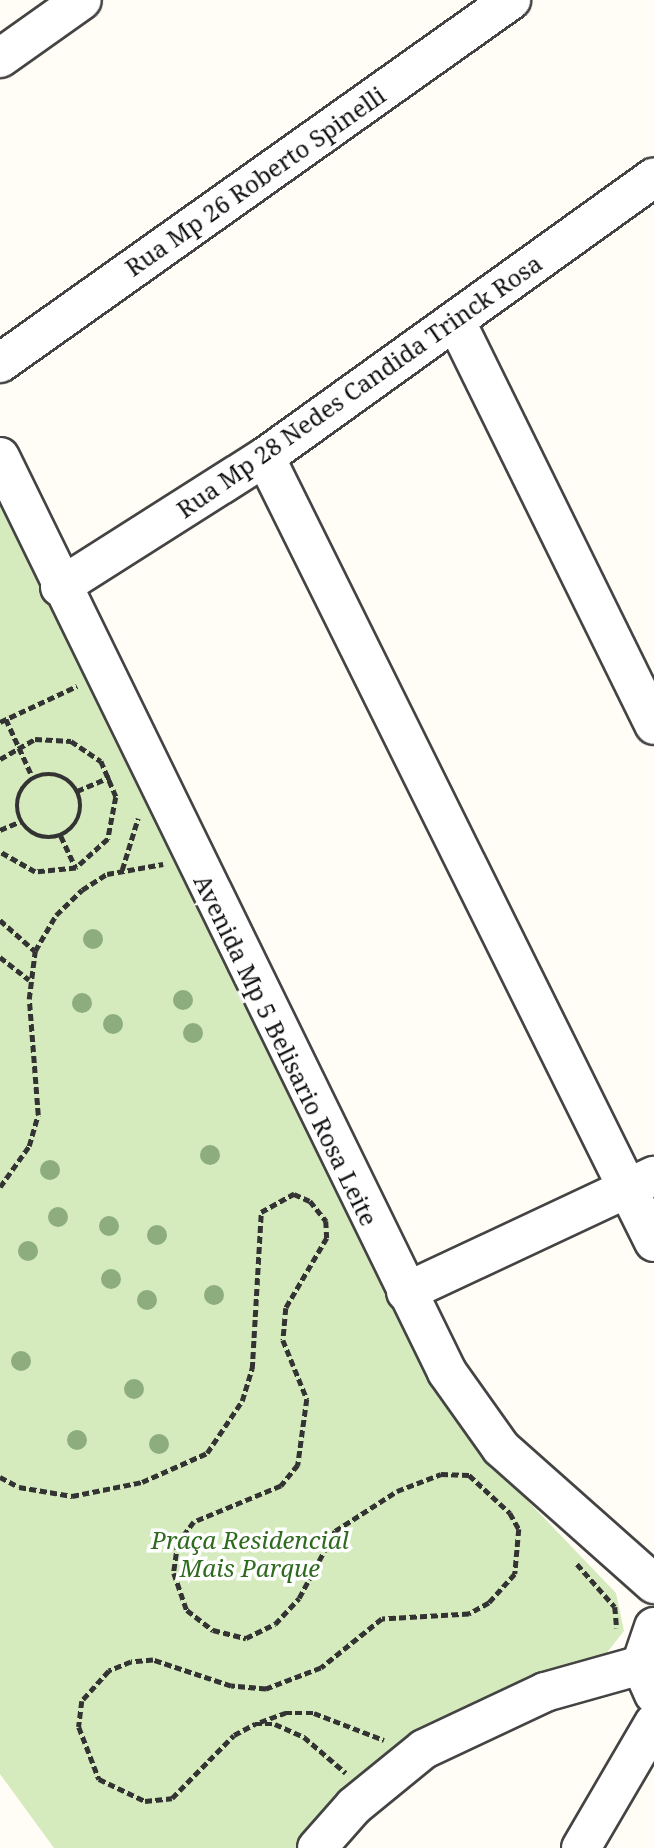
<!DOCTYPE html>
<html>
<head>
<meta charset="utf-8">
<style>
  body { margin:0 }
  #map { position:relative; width:654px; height:1848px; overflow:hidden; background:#fffdf5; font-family:"Noto Serif",serif }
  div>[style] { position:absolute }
  .green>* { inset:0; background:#d5ebbd }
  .path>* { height:4.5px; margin-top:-2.25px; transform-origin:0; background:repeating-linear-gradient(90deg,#333 0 7px,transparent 0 10.5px) }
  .path>.ring { margin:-2.25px; padding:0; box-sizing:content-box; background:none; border:4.5px solid #333; border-radius:50% }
  .roads { filter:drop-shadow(2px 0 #444) drop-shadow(-2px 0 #444) drop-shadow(0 2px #444) drop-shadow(0 -2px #444) }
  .minor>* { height:38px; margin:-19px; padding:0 19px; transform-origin:19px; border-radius:19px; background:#fff }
  .trees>* { width:20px; height:20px; margin:-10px; border-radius:50%; background:#8dad7f }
  span { translate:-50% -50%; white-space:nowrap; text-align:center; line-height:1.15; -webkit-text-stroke:7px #fff; paint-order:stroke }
  .street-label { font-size:24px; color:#111 }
  .park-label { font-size:24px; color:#2f6b1f; font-style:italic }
</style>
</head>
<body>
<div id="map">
  <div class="green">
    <div style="clip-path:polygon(0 499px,475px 1446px,616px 1593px,624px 1631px,601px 1660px,301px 1848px,54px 1848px,0 1774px)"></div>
  </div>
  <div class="path">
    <div style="left:6px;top:719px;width:65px;rotate:65.4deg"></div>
    <div style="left:0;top:722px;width:85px;rotate:-25.1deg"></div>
    <div style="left:0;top:759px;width:40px;rotate:-29.7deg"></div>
    <div style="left:35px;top:739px;width:36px;rotate:3deg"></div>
    <div style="left:71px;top:741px;width:36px;rotate:34deg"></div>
    <div style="left:101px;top:761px;width:39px;rotate:67deg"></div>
    <div style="left:116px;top:797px;width:43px;rotate:100.8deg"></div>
    <div style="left:108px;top:839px;width:43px;rotate:137.8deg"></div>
    <div style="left:76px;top:868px;width:41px;rotate:174.4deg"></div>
    <div style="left:35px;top:872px;width:40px;rotate:-150.3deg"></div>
    <div class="ring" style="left:17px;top:774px;width:59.5px;height:59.5px"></div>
    <div style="left:77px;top:791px;width:36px;rotate:-23deg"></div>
    <div style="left:0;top:830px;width:23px;rotate:-23deg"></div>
    <div style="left:61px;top:836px;width:35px;rotate:65deg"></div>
    <div style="left:122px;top:870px;width:54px;rotate:-72.9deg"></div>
    <div style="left:0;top:920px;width:47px;rotate:41.5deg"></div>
    <div style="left:0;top:957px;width:37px;rotate:38deg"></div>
    <div style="left:0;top:1187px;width:50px;rotate:-54.7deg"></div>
    <div style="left:29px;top:1146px;width:32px;rotate:-74deg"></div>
    <div style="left:38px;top:1115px;width:116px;rotate:-94.4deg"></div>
    <div style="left:29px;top:999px;width:48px;rotate:-82.9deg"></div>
    <div style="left:35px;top:951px;width:42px;rotate:-59.7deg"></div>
    <div style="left:56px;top:915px;width:36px;rotate:-44deg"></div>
    <div style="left:82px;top:890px;width:30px;rotate:-33deg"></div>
    <div style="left:107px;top:874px;width:57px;rotate:-10.1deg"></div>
    <div style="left:0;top:1477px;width:21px;rotate:28deg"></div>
    <div style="left:19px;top:1487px;width:54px;rotate:9.6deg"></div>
    <div style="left:72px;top:1496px;width:71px;rotate:-11.3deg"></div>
    <div style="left:142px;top:1482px;width:71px;rotate:-24deg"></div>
    <div style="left:207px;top:1453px;width:63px;rotate:-56.1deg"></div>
    <div style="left:242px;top:1401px;width:34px;rotate:-73deg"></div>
    <div style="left:252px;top:1369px;width:157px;rotate:-86.7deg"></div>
    <div style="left:261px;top:1212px;width:38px;rotate:-29deg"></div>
    <div style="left:294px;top:1194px;width:17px;rotate:24deg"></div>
    <div style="left:310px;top:1201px;width:26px;rotate:51deg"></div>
    <div style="left:326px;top:1221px;width:17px;rotate:87deg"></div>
    <div style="left:327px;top:1238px;width:81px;rotate:120.4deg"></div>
    <div style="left:286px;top:1308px;width:32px;rotate:95deg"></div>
    <div style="left:283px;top:1340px;width:64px;rotate:67.9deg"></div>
    <div style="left:307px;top:1399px;width:67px;rotate:97.8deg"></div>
    <div style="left:298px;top:1465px;width:27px;rotate:129deg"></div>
    <div style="left:281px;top:1486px;width:94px;rotate:157.5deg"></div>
    <div style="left:194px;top:1522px;width:26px;rotate:127deg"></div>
    <div style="left:178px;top:1543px;width:30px;rotate:98deg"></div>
    <div style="left:174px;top:1573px;width:39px;rotate:71deg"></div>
    <div style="left:187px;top:1610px;width:33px;rotate:38deg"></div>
    <div style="left:213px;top:1630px;width:34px;rotate:14deg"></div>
    <div style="left:246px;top:1638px;width:32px;rotate:-26deg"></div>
    <div style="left:275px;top:1624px;width:35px;rotate:-47deg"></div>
    <div style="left:299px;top:1598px;width:76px;rotate:-61.8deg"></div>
    <div style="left:335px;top:1531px;width:74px;rotate:-32.8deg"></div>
    <div style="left:397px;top:1491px;width:47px;rotate:-21.1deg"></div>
    <div style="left:441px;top:1474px;width:28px;rotate:2deg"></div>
    <div style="left:469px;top:1475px;width:56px;rotate:42.8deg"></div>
    <div style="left:510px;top:1513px;width:18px;rotate:61deg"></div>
    <div style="left:519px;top:1529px;width:45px;rotate:95.1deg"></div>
    <div style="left:515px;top:1574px;width:39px;rotate:132deg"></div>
    <div style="left:489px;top:1603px;width:23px;rotate:151deg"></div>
    <div style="left:469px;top:1614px;width:87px;rotate:176.7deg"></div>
    <div style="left:382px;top:1619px;width:78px;rotate:141.2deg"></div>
    <div style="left:321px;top:1668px;width:59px;rotate:159.1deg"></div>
    <div style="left:266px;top:1689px;width:35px;rotate:-175deg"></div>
    <div style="left:231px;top:1686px;width:82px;rotate:-161.6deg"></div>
    <div style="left:153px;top:1660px;width:22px;rotate:175deg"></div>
    <div style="left:131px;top:1662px;width:24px;rotate:158deg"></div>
    <div style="left:109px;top:1671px;width:40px;rotate:132deg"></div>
    <div style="left:82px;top:1701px;width:26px;rotate:97deg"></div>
    <div style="left:79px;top:1727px;width:56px;rotate:69deg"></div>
    <div style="left:99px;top:1779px;width:51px;rotate:25.6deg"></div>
    <div style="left:145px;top:1801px;width:27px;rotate:-6deg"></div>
    <div style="left:172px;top:1798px;width:88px;rotate:-45.5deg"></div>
    <div style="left:234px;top:1735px;width:24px;rotate:-28deg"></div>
    <div style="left:255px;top:1724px;width:20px"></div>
    <div style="left:275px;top:1724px;width:32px;rotate:24deg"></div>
    <div style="left:304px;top:1737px;width:55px;rotate:40.6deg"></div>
    <div style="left:577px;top:1564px;width:57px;rotate:48.5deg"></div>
    <div style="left:615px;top:1607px;width:21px;rotate:85deg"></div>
    <div style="left:260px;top:1722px;width:27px;rotate:-20deg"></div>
    <div style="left:285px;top:1713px;width:29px"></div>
    <div style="left:314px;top:1713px;width:75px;rotate:21.1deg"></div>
  </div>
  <div class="roads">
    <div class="minor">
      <div style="left:0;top:58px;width:100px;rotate:-35.3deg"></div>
      <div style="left:456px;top:322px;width:449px;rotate:63.8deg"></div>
      <div style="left:0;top:363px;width:627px;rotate:-35.39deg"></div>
      <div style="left:0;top:457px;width:1018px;rotate:63.96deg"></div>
      <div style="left:447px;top:1372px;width:93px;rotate:54.6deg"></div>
      <div style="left:501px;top:1448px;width:205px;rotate:41.6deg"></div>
      <div style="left:265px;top:457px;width:876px;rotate:63.64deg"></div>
      <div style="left:60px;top:587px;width:243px;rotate:-32.4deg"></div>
      <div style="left:265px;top:457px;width:479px;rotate:-35.7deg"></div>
      <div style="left:406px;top:1292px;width:274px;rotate:-25.1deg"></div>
      <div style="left:654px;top:1627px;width:40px;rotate:108.9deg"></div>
      <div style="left:641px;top:1665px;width:32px;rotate:66deg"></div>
      <div style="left:317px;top:1848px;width:56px;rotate:-48.6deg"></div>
      <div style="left:354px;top:1806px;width:90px;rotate:-39.2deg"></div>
      <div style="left:424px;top:1749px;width:134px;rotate:-25.2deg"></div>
      <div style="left:545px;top:1692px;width:100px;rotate:-15.7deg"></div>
      <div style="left:581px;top:1848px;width:145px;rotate:-59.7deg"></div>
    </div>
  </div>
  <div class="trees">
    <div style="left:93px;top:939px"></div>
    <div style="left:183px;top:1000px"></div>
    <div style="left:82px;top:1003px"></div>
    <div style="left:113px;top:1024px"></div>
    <div style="left:193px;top:1033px"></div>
    <div style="left:210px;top:1155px"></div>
    <div style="left:50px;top:1170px"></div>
    <div style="left:58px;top:1217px"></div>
    <div style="left:109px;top:1226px"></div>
    <div style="left:157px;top:1235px"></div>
    <div style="left:28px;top:1251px"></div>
    <div style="left:111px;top:1279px"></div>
    <div style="left:214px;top:1295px"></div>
    <div style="left:147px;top:1300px"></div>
    <div style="left:21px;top:1361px"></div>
    <div style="left:134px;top:1389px"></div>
    <div style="left:77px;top:1440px"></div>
    <div style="left:159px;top:1444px"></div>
  </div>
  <div class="street-label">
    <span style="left:255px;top:181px;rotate:-35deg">Rua Mp 26 Roberto Spinelli</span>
    <span style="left:359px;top:386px;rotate:-35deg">Rua Mp 28 Nedes Candida Trinck Rosa</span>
    <span style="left:286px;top:1050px;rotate:64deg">Avenida Mp 5 Belisario Rosa Leite</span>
  </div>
  <div class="park-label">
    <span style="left:250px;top:1554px">Praça Residencial<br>Mais Parque</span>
  </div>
</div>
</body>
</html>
